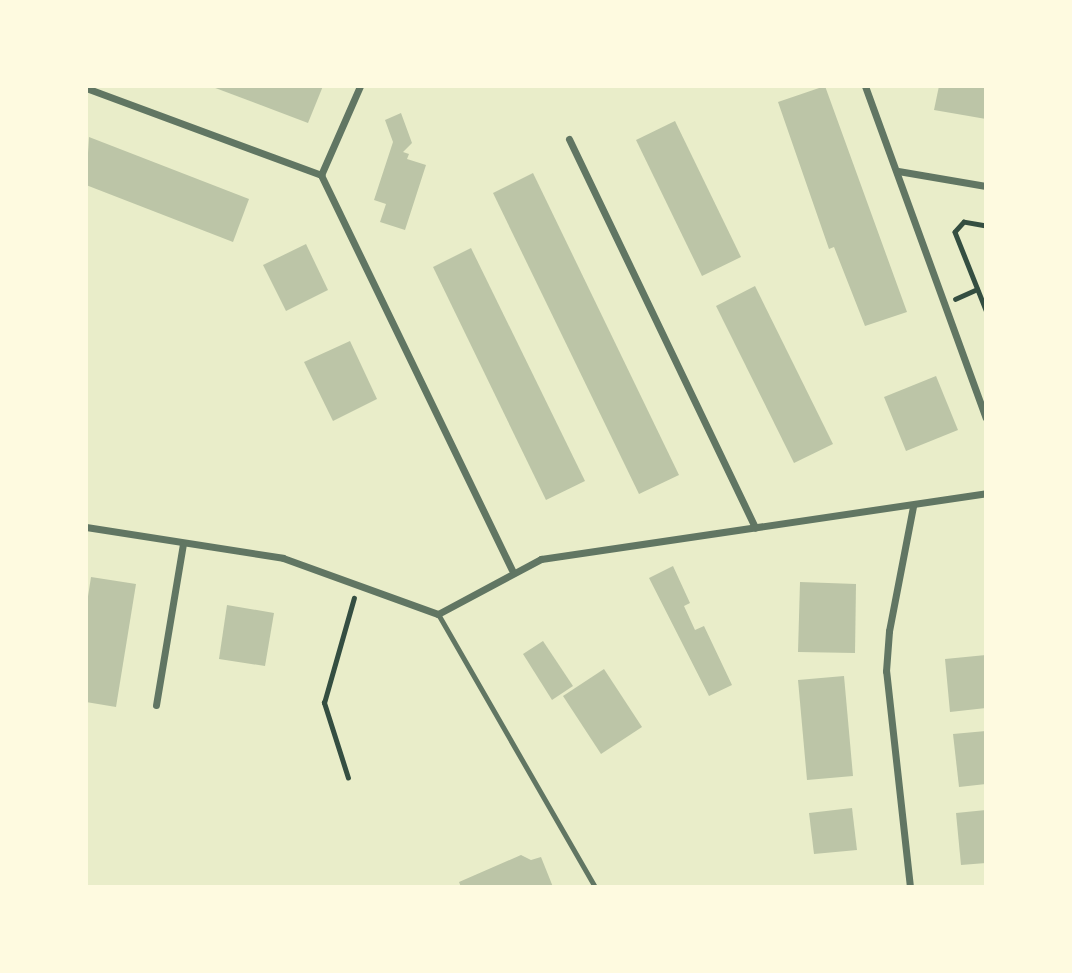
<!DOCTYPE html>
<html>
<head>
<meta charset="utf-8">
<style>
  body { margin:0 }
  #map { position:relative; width:1072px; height:973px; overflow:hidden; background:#e9edc9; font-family:"Source Sans 3",sans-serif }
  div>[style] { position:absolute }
  .building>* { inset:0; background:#bcc5a7 }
  .path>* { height:4.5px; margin:-2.25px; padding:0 2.25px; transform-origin:2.25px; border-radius:2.25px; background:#344e41 }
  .service>* { height:5px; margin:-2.5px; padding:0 2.5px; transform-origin:2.5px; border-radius:2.5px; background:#617663 }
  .minor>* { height:7px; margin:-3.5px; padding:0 3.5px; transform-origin:3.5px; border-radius:3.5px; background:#617663 }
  span { translate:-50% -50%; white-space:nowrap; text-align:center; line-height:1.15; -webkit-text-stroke:7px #fefae0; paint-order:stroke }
  .frame { position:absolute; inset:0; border:88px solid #fefae0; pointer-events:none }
</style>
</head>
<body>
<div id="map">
  <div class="building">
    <div style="clip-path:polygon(210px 86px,323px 86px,308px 123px)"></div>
    <div style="clip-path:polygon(825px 86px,907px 312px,865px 326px,834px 247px,829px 249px,778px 102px)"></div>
    <div style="clip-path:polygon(939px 86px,986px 86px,986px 119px,934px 110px)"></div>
    <div style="clip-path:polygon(401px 113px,412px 143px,403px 152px,409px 154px,407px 159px,426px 165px,405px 230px,380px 222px,386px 204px,374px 200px,393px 142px,385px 120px)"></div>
    <div style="clip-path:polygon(675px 121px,741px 257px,702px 276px,636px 140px)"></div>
    <div style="clip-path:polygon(89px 137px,249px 199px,233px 242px,86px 185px)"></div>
    <div style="clip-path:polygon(533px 173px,679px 475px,639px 494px,493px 193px)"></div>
    <div style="clip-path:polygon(306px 244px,328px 290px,286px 311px,263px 265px)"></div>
    <div style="clip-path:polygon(471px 248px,585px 481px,546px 500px,433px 267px)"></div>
    <div style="clip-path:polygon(755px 286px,833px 444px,794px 463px,716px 306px)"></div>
    <div style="clip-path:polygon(350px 341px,377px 399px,333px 421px,304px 362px)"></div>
    <div style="clip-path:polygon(936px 376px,958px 430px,906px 451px,884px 397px)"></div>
    <div style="clip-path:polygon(673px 566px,690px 603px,684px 606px,695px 630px,704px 626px,732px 685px,709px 696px,649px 578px)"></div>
    <div style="clip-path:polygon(91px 577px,136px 584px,116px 707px,86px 702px,86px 609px)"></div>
    <div style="clip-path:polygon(800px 582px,856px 584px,855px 653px,798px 652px)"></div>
    <div style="clip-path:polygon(227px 605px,274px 613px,265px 666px,219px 659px)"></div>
    <div style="clip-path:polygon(543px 641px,573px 686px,552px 700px,523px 654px)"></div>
    <div style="clip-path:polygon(986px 655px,986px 708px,950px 712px,945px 659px)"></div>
    <div style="clip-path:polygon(604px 669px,642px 727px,601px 754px,563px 696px)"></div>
    <div style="clip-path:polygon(844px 676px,853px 776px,807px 780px,798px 680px)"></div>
    <div style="clip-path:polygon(986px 731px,986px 784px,959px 787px,953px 734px)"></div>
    <div style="clip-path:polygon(852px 808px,857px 850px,814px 854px,809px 813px)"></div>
    <div style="clip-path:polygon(986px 810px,986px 863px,961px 865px,956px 813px)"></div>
    <div style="clip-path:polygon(521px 855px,531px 860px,541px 857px,553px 887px,461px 887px,459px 882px)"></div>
  </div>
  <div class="path">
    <div style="left:986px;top:226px;width:22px;rotate:-170deg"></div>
    <div style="left:964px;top:222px;width:13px;rotate:132deg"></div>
    <div style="left:955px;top:232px;width:84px;rotate:68.3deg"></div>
    <div style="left:955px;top:299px;width:24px;rotate:-24deg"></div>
    <div style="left:348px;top:778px;width:79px;rotate:-107.7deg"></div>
    <div style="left:324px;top:703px;width:109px;rotate:-74.1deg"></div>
  </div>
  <div class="service">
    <div style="left:438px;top:614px;width:315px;rotate:60.1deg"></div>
  </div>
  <div class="minor">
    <div style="left:865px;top:86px;width:353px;rotate:70deg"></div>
    <div style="left:86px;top:88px;width:251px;rotate:20.3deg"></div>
    <div style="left:321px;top:175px;width:441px;rotate:64.2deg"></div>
    <div style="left:569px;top:139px;width:431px;rotate:64.4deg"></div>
    <div style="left:898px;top:171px;width:89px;rotate:9.7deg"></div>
    <div style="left:321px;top:175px;width:97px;rotate:-66.3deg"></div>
    <div style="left:86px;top:527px;width:199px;rotate:8.9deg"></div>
    <div style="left:283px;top:558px;width:165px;rotate:19.9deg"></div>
    <div style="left:438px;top:614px;width:117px;rotate:-28.1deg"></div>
    <div style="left:541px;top:559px;width:450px;rotate:-8.4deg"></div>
    <div style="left:156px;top:705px;width:163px;rotate:-80.5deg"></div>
    <div style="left:910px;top:887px;width:217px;rotate:-96.3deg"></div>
    <div style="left:886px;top:671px;width:40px;rotate:-85.7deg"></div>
    <div style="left:889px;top:631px;width:127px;rotate:-79.1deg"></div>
  </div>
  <div class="frame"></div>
</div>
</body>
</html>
